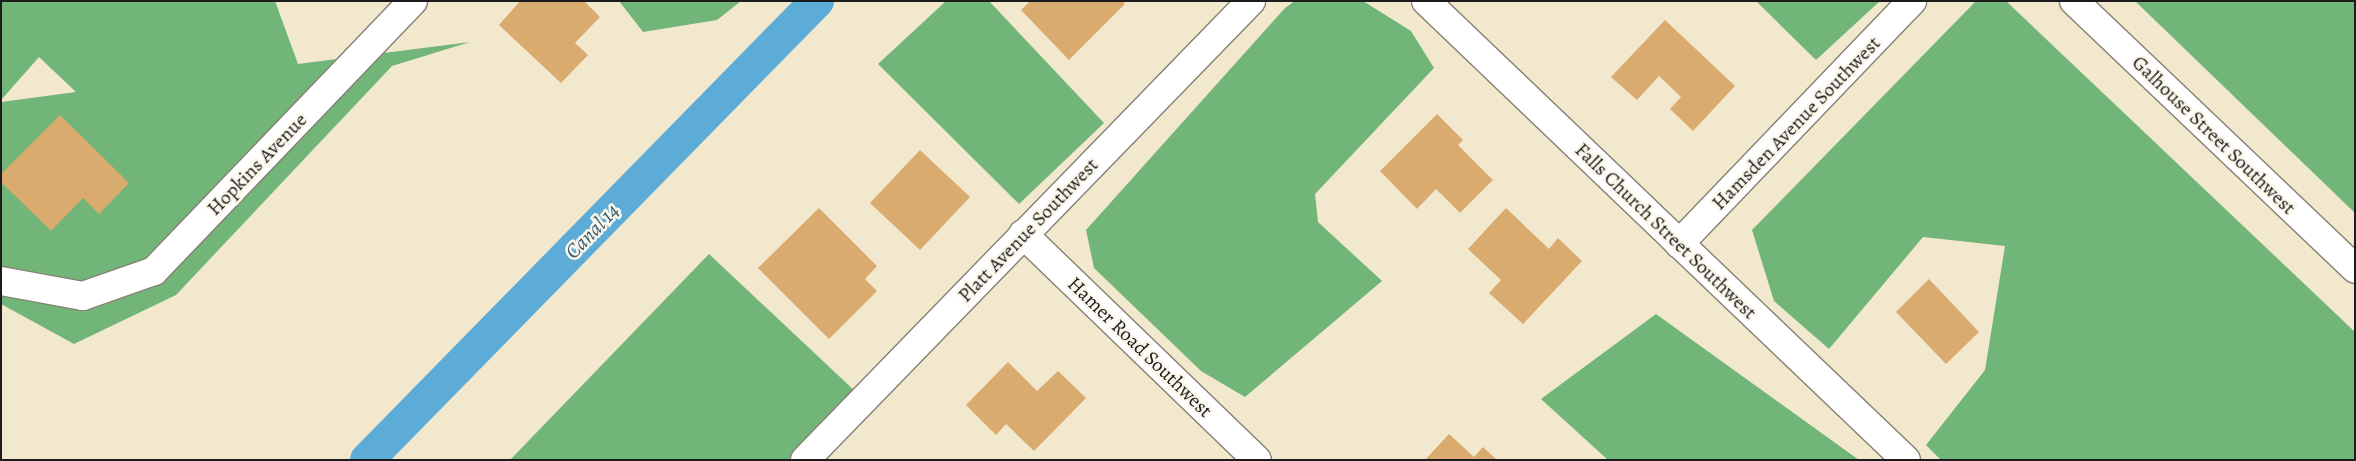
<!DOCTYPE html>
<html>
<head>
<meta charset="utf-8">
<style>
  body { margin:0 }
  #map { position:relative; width:2356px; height:461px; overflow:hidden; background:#f1e8ce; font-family:Alegreya,serif }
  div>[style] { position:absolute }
  .forest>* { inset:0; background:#72b578 }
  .canal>* { height:34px; margin:-17px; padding:0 17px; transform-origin:17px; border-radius:17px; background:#5dabd7 }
  .building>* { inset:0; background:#daab6f }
  .roads { filter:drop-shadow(1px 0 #868275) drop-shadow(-1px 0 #868275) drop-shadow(0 1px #868275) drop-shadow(0 -1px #868275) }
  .minor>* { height:28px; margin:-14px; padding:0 14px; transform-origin:14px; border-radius:14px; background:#fff }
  span { translate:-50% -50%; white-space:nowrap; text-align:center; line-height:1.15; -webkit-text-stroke:5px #fbf7ec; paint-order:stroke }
  .street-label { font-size:20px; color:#1c1c1c }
  .water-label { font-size:21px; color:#395c70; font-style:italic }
  .frame { position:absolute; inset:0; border:2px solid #1c1c1c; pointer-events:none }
</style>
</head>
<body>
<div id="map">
  <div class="forest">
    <div style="clip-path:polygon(1px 1px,275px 1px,298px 64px,470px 42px,392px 66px,176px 295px,74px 344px,1px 304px,1px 102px,76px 92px,39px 57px,1px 100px)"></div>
    <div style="clip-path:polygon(619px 1px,741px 1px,717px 20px,643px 32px)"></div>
    <div style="clip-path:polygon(946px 1px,989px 1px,1104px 123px,1019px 204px,878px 64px)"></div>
    <div style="clip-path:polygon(1295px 1px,1363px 1px,1411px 31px,1434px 68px,1315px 194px,1318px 222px,1382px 281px,1245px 397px,1201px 371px,1094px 268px,1086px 230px,1285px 8px)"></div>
    <div style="clip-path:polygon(1756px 1px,1880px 1px,1816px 60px)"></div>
    <div style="clip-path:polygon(1976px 1px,2006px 1px,2355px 332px,2355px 460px,1941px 460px,1926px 445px,1985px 370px,2005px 246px,1923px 237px,1829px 349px,1774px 301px,1752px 230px)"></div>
    <div style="clip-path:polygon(2135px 1px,2355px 1px,2355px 213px)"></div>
    <div style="clip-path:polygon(709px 254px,857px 393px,790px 460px,510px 460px)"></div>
    <div style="clip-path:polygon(1656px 314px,1859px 460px,1608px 460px,1541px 399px)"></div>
  </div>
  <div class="canal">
    <div style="left:367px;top:460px;width:643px;rotate:-45.57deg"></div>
  </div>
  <div class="building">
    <div style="clip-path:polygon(520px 1px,584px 1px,600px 17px,575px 43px,588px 55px,561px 83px,499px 25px)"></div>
    <div style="clip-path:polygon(1030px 1px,1122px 1px,1125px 4px,1069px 60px,1021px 10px)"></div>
    <div style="clip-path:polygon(1665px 20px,1735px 86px,1693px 131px,1670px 109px,1681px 97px,1659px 76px,1637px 100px,1611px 77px)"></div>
    <div style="clip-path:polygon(1437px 114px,1463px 140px,1458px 145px,1493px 180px,1460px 213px,1436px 189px,1417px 209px,1380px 171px)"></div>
    <div style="clip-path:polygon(60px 115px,129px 183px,99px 214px,83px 198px,51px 231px,1px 182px,1px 174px)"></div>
    <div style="clip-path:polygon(920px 150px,970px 197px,920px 250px,870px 203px)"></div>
    <div style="clip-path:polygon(819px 208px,877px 266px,865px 279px,877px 291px,829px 339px,758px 268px)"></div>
    <div style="clip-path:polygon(1506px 208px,1549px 249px,1558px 238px,1582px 261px,1523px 324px,1489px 293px,1501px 280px,1468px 249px)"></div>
    <div style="clip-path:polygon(1929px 279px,1979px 332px,1946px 364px,1896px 312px)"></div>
    <div style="clip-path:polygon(1008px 362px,1037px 391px,1058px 371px,1086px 398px,1034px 451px,1006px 424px,996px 435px,966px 405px)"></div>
    <div style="clip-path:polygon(1449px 434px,1474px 457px,1483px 447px,1497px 460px,1425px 460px)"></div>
  </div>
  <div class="roads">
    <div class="minor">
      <div style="left:1426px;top:1px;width:664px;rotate:43.72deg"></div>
      <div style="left:2074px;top:1px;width:388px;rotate:43.6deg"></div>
      <div style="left:1023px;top:234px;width:325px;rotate:44deg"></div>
      <div style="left:1679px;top:244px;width:337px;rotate:-46.2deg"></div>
      <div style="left:1px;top:281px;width:83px;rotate:10.4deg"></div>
      <div style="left:83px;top:296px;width:75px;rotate:-19.4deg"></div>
      <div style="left:154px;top:271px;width:374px;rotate:-46.2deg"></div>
      <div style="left:805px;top:460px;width:640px;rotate:-45.82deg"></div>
    </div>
  </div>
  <div class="street-label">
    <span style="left:1796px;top:123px;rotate:-46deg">Hamsden Avenue Southwest</span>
    <span style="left:2214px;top:135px;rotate:44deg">Galhouse Street Southwest</span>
    <span style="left:257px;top:164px;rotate:-46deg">Hopkins Avenue</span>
    <span style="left:1028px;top:230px;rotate:-46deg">Platt Avenue Southwest</span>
    <span style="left:1666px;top:231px;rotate:44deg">Falls Church Street Southwest</span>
    <span style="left:1140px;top:347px;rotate:44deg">Hamer Road Southwest</span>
  </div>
  <div class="water-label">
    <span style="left:592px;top:231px;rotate:-46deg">Canal 14</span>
  </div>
  <div class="frame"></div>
</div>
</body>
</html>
